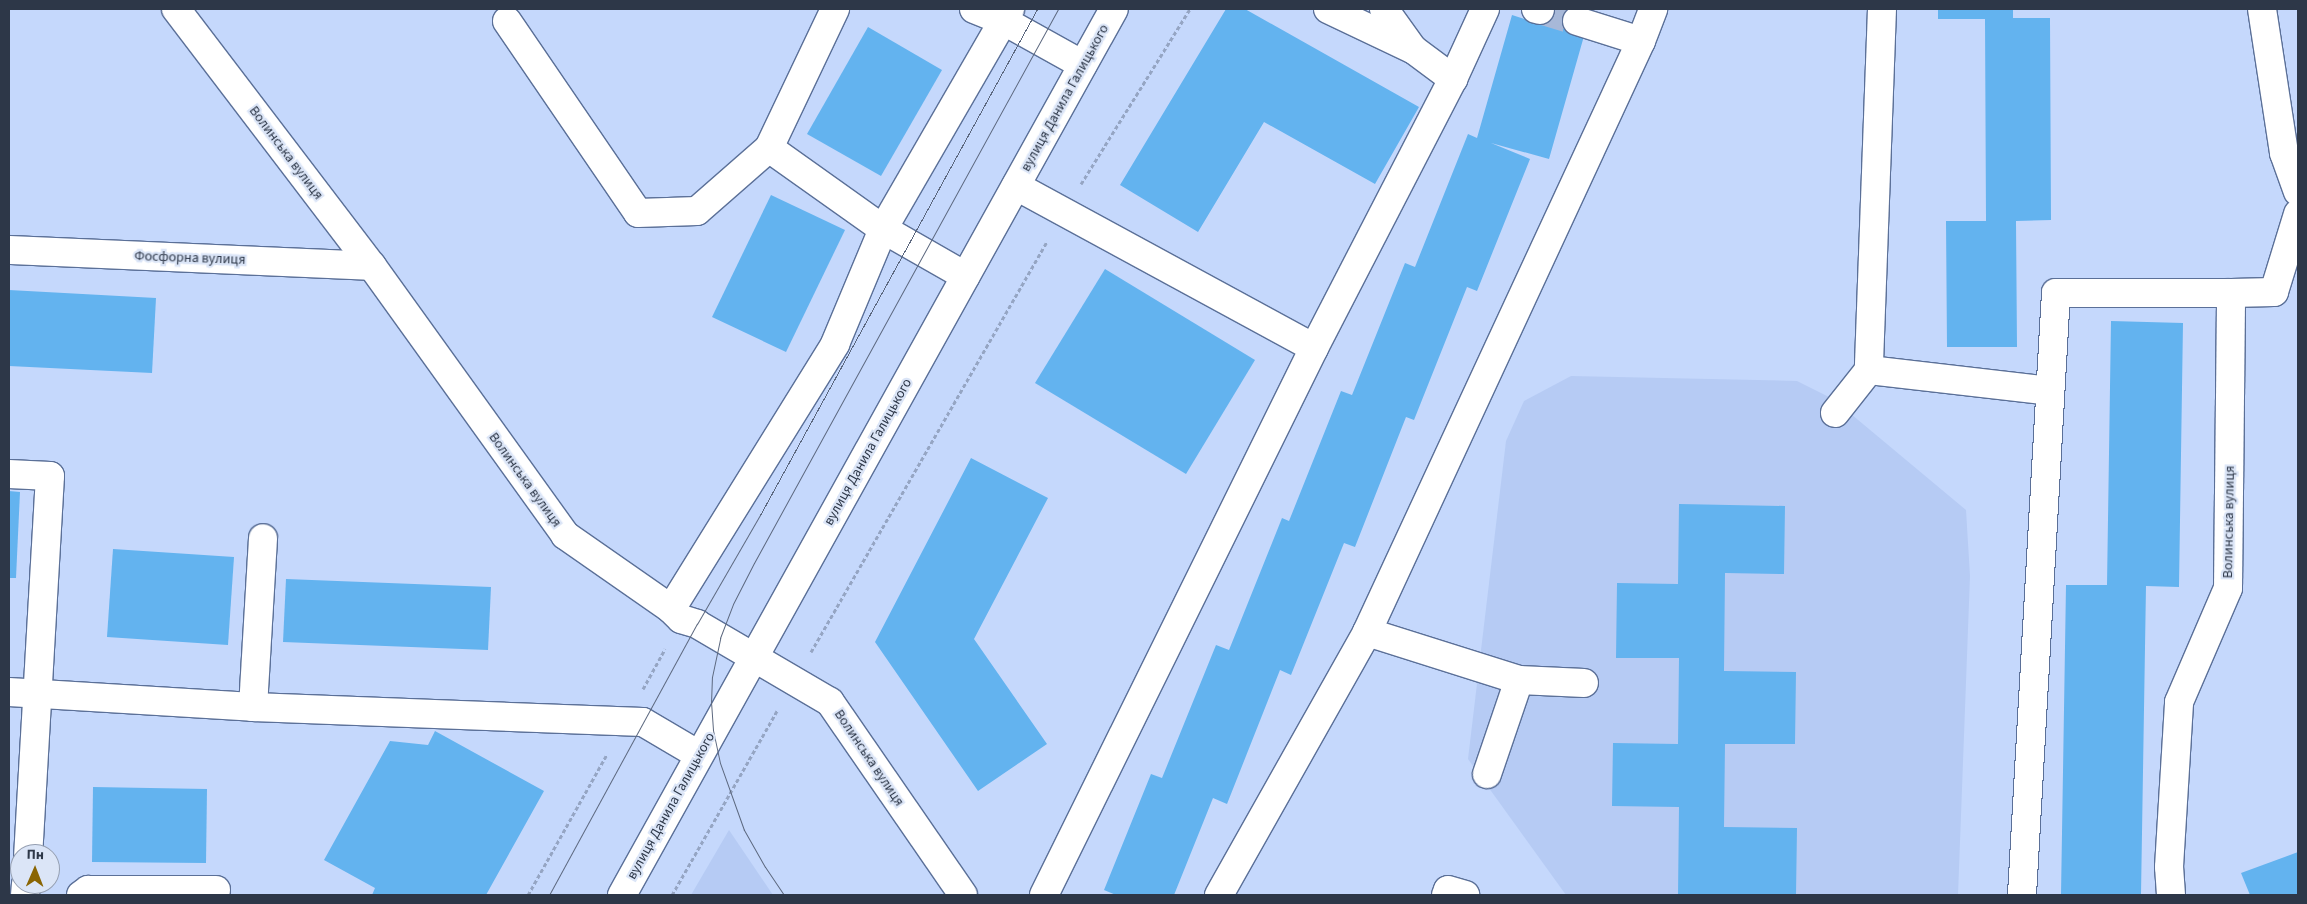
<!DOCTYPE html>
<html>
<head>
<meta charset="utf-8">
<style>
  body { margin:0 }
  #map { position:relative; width:2307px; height:904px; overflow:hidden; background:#c5d8fc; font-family:"Source Sans 3",sans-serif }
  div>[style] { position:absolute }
  .built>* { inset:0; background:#b6cbf4 }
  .building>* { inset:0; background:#63b3ef }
  .minor-tunnel>* { height:28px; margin-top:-14px; transform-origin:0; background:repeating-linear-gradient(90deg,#a7b8d8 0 28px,transparent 0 42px) }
  .path>* { height:3px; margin-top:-1.5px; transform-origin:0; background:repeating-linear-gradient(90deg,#95a5c3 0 4px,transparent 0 6.5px) }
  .roads { filter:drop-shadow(1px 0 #5b7098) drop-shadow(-1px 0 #5b7098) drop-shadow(0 1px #5b7098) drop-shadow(0 -1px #5b7098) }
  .minor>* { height:28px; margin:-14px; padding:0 14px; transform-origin:14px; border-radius:14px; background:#fff }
  .tram>* { height:1px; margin:-0.5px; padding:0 0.5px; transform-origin:0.5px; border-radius:0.5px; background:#5c687f }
  span { translate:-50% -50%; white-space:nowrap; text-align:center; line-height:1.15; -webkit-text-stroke:4.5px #dbe5f7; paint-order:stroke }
  .street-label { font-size:14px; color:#2d3748 }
  .frame { position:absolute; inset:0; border:10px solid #2d3748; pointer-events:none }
  .north { position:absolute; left:10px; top:844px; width:50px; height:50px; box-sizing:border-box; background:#dbe5f7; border:1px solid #959fb1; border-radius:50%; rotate:1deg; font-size:14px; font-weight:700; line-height:20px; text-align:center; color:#2d3748 }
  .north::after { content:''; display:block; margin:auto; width:18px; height:22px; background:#8a6503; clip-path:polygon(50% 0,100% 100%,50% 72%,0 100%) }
</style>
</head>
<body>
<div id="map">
  <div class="built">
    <div style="clip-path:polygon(1571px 376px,1797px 381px,1833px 399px,1966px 510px,1970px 576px,1958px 895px,1566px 895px,1468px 759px,1506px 441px,1524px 401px)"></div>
    <div style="clip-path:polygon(729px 830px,773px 895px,691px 895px)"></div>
  </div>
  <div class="building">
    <div style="clip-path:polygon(1226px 9px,1245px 9px,1419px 107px,1375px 184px,1264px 122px,1198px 232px,1120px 185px)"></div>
    <div style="clip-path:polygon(1541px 9px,1580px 9px,1584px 36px,1549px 159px,1491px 143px,1530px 159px,1477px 291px,1467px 287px,1414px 420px,1406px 417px,1355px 547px,1344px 543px,1291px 675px,1280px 670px,1227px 804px,1213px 798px,1174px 895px,1116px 895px,1104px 890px,1151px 774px,1162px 778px,1216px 645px,1229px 650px,1282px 518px,1289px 521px,1341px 391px,1352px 395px,1405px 263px,1415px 267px,1468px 134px,1477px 138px,1512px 15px,1537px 23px)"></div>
    <div style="clip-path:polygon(1938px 9px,2013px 9px,2013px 18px,2050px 18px,2051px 220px,2016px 221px,2017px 347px,1947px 347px,1946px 221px,1986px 221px,1985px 19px,1938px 19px)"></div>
    <div style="clip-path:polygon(868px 27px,942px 70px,881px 176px,807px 134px)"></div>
    <div style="clip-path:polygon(771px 195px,845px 230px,786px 352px,712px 317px)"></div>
    <div style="clip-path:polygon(1105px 269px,1255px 360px,1186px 474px,1035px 383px)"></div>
    <div style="clip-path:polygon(9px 290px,156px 298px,152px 373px,9px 366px)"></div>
    <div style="clip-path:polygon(2111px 321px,2183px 323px,2179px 587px,2146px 586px,2141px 895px,2061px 895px,2066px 585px,2107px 585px)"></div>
    <div style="clip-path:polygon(971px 458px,1048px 498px,974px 639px,1047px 744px,978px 791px,875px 642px)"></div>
    <div style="clip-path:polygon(9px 491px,20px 492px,16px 578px,9px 578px)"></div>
    <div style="clip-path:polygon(1679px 504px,1785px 506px,1784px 574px,1725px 573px,1724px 671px,1796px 672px,1795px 744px,1725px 744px,1724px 827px,1797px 828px,1796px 895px,1678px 895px,1679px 807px,1612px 806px,1613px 743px,1678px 744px,1679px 658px,1616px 658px,1617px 583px,1678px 584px)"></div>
    <div style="clip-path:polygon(113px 549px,234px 557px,228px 645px,107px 637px)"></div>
    <div style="clip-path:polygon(286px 579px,491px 587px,488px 650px,283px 642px)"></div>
    <div style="clip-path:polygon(435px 731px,544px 791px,486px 895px,372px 895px,375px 888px,324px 860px,390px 741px,428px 745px)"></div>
    <div style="clip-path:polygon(93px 787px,207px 789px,206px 863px,92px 862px)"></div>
    <div style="clip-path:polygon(2298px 852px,2298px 895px,2250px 895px,2241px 873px)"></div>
  </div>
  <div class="minor-tunnel">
    <div style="left:1540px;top:10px;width:39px;rotate:17deg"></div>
  </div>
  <div class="path">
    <div style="left:1081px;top:184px;width:206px;rotate:-58.1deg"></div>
    <div style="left:811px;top:652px;width:474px;rotate:-60.1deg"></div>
    <div style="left:643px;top:689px;width:46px;rotate:-61.2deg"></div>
    <div style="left:528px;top:895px;width:162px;rotate:-60.7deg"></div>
    <div style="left:672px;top:895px;width:214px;rotate:-60.3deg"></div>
  </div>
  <div class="roads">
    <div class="minor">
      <div style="left:176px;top:9px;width:323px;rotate:52.7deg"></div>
      <div style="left:372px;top:266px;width:331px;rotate:54.3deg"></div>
      <div style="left:565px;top:535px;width:129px;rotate:34.9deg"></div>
      <div style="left:671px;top:609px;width:14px;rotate:45deg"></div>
      <div style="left:681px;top:619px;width:17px;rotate:17deg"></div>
      <div style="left:697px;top:624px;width:154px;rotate:30.4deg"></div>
      <div style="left:830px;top:702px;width:234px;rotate:55.4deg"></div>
      <div style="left:974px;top:9px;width:32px;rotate:22deg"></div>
      <div style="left:1004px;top:21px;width:90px;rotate:29.1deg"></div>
      <div style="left:1328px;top:9px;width:95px;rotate:25.5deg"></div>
      <div style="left:1414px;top:50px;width:49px;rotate:36.6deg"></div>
      <div style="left:1384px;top:9px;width:48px;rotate:54.3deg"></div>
      <div style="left:1536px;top:9px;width:4px;rotate:14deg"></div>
      <div style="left:1882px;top:9px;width:361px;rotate:92.1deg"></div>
      <div style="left:1869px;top:370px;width:182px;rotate:6.6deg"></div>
      <div style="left:2262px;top:9px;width:146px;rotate:81.3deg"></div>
      <div style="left:2284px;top:153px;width:41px;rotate:70.3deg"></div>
      <div style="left:507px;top:21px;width:232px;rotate:55.7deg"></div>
      <div style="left:638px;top:213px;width:59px;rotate:-1.9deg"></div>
      <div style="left:697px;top:211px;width:96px;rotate:-41.2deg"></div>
      <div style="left:769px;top:148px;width:154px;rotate:-64.6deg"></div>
      <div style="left:1577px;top:21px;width:67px;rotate:17.4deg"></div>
      <div style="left:769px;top:148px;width:140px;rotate:35.4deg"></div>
      <div style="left:883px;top:229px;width:95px;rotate:29.8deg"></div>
      <div style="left:1016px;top:186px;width:339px;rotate:28.5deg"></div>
      <div style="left:9px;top:250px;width:363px;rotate:2.5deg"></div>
      <div style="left:1835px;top:413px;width:55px;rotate:-51.7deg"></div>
      <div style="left:9px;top:474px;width:41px;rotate:2.8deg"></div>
      <div style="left:50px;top:476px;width:379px;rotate:93.3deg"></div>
      <div style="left:671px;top:609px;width:312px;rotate:-58.2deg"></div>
      <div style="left:835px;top:344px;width:125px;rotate:-67.3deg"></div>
      <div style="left:883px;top:229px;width:254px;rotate:-60deg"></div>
      <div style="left:1367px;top:632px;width:159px;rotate:17.5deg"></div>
      <div style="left:1519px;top:680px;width:65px;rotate:2.6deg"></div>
      <div style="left:9px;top:692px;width:244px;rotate:3.5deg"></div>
      <div style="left:253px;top:707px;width:390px;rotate:2.2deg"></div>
      <div style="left:643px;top:722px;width:65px;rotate:30.5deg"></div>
      <div style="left:253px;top:707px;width:169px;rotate:-86.6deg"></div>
      <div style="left:1487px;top:774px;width:99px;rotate:-71.2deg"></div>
      <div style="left:25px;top:895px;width:11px;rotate:-85deg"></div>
      <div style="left:81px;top:895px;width:9px;rotate:-36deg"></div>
      <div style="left:88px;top:890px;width:128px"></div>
      <div style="left:622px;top:895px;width:1013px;rotate:-60.96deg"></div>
      <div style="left:1044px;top:895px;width:610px;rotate:-63.73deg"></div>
      <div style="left:1314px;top:348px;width:303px;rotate:-62.7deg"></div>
      <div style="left:1453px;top:79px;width:77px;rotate:-65.4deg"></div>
      <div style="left:1219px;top:895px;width:302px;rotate:-60.6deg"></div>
      <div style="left:1367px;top:632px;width:651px;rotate:-65.13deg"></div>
      <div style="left:1641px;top:41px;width:34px;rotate:-69deg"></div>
      <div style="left:1446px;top:895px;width:5px;rotate:-68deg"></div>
      <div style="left:1448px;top:890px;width:18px;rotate:16deg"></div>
      <div style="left:2022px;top:895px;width:603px;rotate:-86.77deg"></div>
      <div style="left:2056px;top:293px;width:175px"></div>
      <div style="left:2171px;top:895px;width:28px;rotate:-94deg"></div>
      <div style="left:2169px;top:867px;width:165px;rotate:-86.5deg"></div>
      <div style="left:2179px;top:702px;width:124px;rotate:-66.7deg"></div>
      <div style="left:2228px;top:588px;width:295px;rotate:-89.4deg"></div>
      <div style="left:2231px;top:293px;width:43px;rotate:-1.3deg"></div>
      <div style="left:2274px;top:292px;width:82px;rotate:-72.9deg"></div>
    </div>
  </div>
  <div class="tram">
    <div style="left:549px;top:895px;width:309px;rotate:-61.4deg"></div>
    <div style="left:697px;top:624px;width:126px;rotate:-60deg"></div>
    <div style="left:760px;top:515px;width:577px;rotate:-61.3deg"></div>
    <div style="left:784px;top:895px;width:34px;rotate:-124deg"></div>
    <div style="left:765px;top:867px;width:43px;rotate:-119.6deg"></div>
    <div style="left:744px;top:830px;width:71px;rotate:-109.7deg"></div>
    <div style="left:720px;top:763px;width:34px;rotate:-102deg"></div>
    <div style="left:713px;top:730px;width:26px;rotate:-94deg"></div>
    <div style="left:711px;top:704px;width:27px;rotate:-88deg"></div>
    <div style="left:712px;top:677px;width:40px;rotate:-78deg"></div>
    <div style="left:720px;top:638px;width:36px;rotate:-69deg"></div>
    <div style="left:733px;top:604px;width:46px;rotate:-62.9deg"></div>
    <div style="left:754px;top:563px;width:632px;rotate:-61.24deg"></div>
  </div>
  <div class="street-label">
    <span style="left:1065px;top:98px;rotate:-61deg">вулиця Данила Галицького</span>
    <span style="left:286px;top:153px;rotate:53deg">Волинська вулиця</span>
    <span style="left:190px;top:258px;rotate:2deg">Фосфорна вулиця</span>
    <span style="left:868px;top:452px;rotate:-61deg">вулиця Данила Галицького</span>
    <span style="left:525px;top:480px;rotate:54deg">Волинська вулиця</span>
    <span style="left:2229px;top:522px;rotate:-89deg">Волинська вулиця</span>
    <span style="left:869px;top:758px;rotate:56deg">Волинська вулиця</span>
    <span style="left:671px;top:806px;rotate:-61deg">вулиця Данила Галицького</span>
  </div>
  <div class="frame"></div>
  <div class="north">Пн</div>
</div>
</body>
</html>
